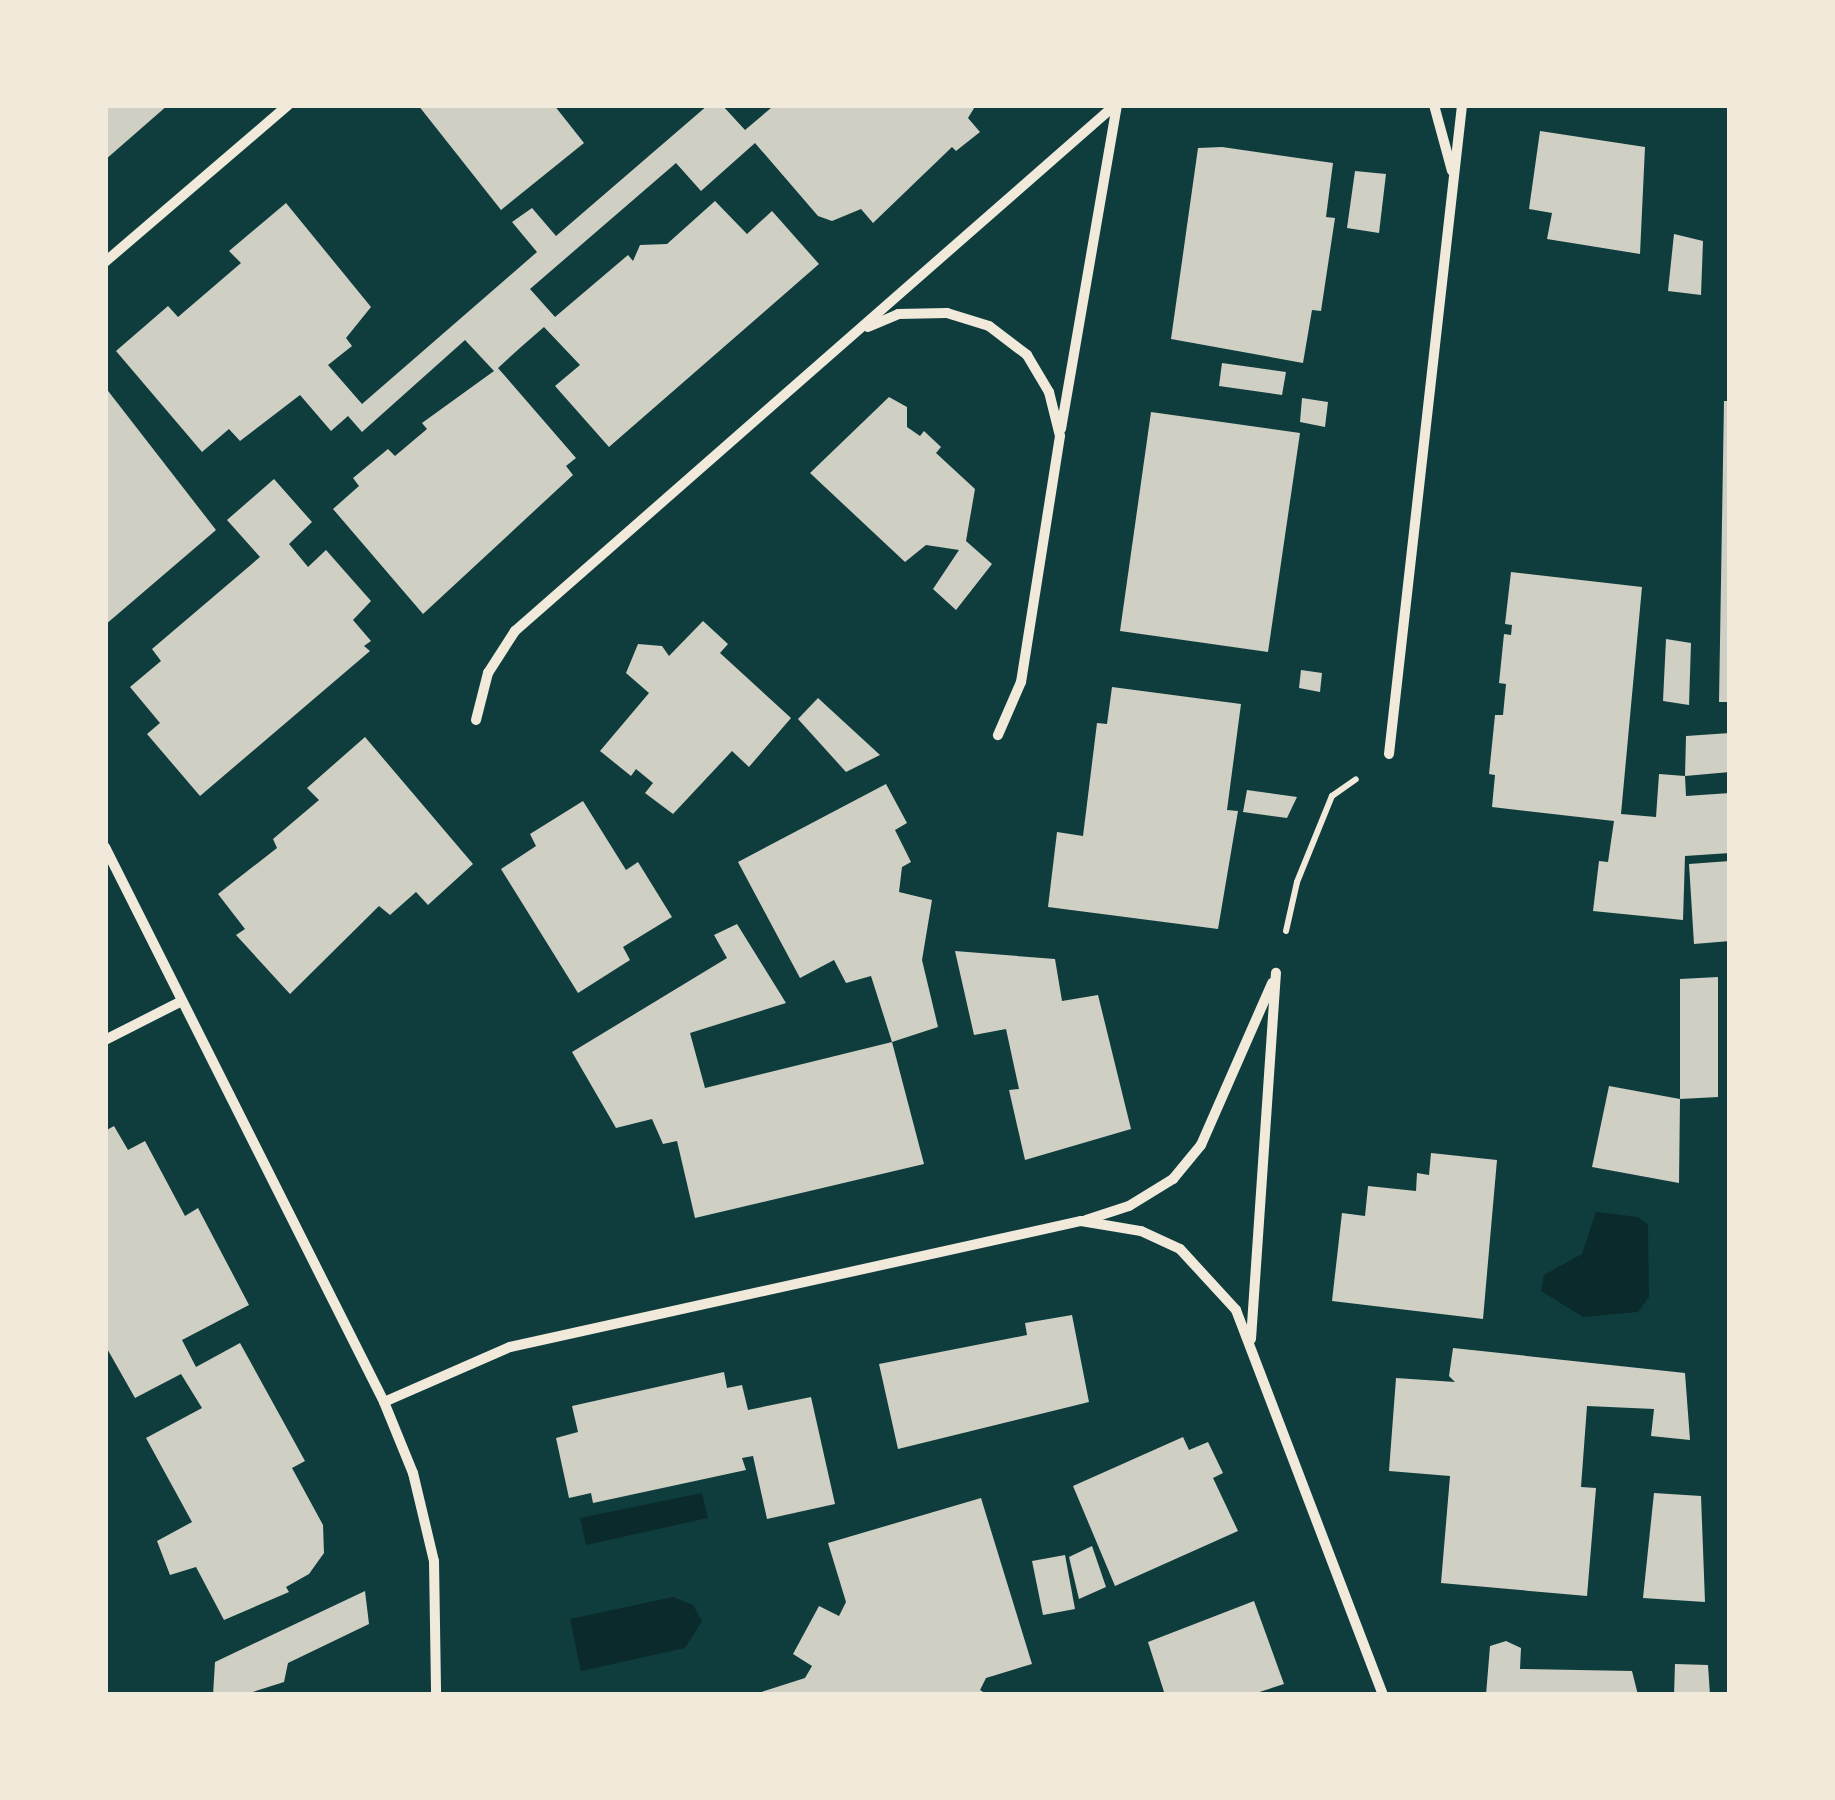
<!DOCTYPE html>
<html>
<head>
<meta charset="utf-8">
<style>
  body { margin:0 }
  #map { position:relative; width:1835px; height:1800px; overflow:hidden; background:#0f3d3e; font-family:"Work Sans",sans-serif }
  div>[style] { position:absolute }
  .water>* { inset:0; background:#0a2a2b }
  .building>* { inset:0; background:#cfcfc3 }
  .path>* { height:6px; margin:-3px; padding:0 3px; transform-origin:3px; border-radius:3px; background:#f1e9da }
  .minor>* { height:10px; margin:-5px; padding:0 5px; transform-origin:5px; border-radius:5px; background:#f1e9da }
  span { translate:-50% -50%; white-space:nowrap; text-align:center; line-height:1.15; -webkit-text-stroke:10px #f1e9da; paint-order:stroke }
  .frame { position:absolute; inset:0; border:108px solid #f1e9da; pointer-events:none }
</style>
</head>
<body>
<div id="map">
  <div class="water">
    <div style="clip-path:polygon(1596px 1212px,1638px 1217px,1648px 1225px,1649px 1297px,1638px 1312px,1583px 1317px,1541px 1291px,1544px 1275px,1582px 1254px)"></div>
    <div style="clip-path:polygon(702px 1493px,708px 1518px,586px 1545px,580px 1518px)"></div>
    <div style="clip-path:polygon(673px 1597px,693px 1605px,702px 1621px,685px 1648px,581px 1671px,570px 1619px)"></div>
  </div>
  <div class="building">
    <div style="clip-path:polygon(105px 105px,168px 105px,105px 160px)"></div>
    <div style="clip-path:polygon(418px 105px,554px 105px,584px 143px,501px 210px)"></div>
    <div style="clip-path:polygon(708px 105px,722px 105px,745px 130px,771px 108px,767px 105px,976px 105px,968px 118px,980px 132px,956px 151px,952px 147px,873px 223px,861px 209px,832px 221px,818px 216px,755px 143px,701px 191px,676px 163px,530px 289px,555px 317px,628px 255px,633px 261px,640px 245px,667px 244px,715px 201px,747px 234px,772px 211px,819px 264px,609px 447px,555px 386px,580px 365px,544px 327px,521px 347px,498px 368px,576px 458px,566px 466px,573px 475px,423px 614px,333px 509px,359px 486px,353px 478px,388px 449px,395px 456px,427px 429px,422px 423px,494px 371px,465px 340px,362px 432px,348px 416px,331px 431px,300px 395px,240px 441px,229px 429px,202px 452px,116px 351px,168px 306px,178px 317px,241px 263px,229px 251px,286px 203px,371px 307px,346px 338px,352px 346px,328px 365px,362px 404px,537px 252px,512px 222px,532px 208px,556px 236px)"></div>
    <div style="clip-path:polygon(1540px 131px,1645px 147px,1640px 254px,1547px 239px,1552px 213px,1529px 209px)"></div>
    <div style="clip-path:polygon(1222px 147px,1333px 163px,1326px 217px,1335px 218px,1321px 311px,1312px 310px,1303px 363px,1171px 339px,1198px 148px)"></div>
    <div style="clip-path:polygon(1355px 171px,1386px 174px,1379px 233px,1347px 228px)"></div>
    <div style="clip-path:polygon(1674px 234px,1703px 241px,1701px 295px,1668px 291px)"></div>
    <div style="clip-path:polygon(1222px 363px,1286px 372px,1282px 395px,1219px 386px)"></div>
    <div style="clip-path:polygon(105px 387px,216px 530px,105px 625px)"></div>
    <div style="clip-path:polygon(889px 397px,907px 407px,907px 427px,920px 436px,924px 431px,941px 447px,936px 453px,975px 489px,966px 541px,992px 564px,956px 610px,933px 589px,959px 550px,926px 545px,905px 562px,810px 473px)"></div>
    <div style="clip-path:polygon(1302px 398px,1328px 402px,1325px 427px,1300px 422px)"></div>
    <div style="clip-path:polygon(1724px 401px,1730px 401px,1730px 702px,1719px 702px)"></div>
    <div style="clip-path:polygon(1151px 412px,1300px 433px,1268px 652px,1120px 631px)"></div>
    <div style="clip-path:polygon(274px 479px,312px 522px,289px 544px,308px 567px,326px 550px,371px 601px,353px 620px,371px 641px,364px 646px,370px 651px,200px 796px,147px 734px,160px 723px,130px 687px,161px 661px,152px 649px,260px 557px,227px 520px)"></div>
    <div style="clip-path:polygon(1511px 572px,1642px 587px,1621px 814px,1656px 817px,1659px 774px,1685px 776px,1686px 796px,1730px 793px,1730px 853px,1685px 856px,1683px 920px,1593px 911px,1599px 861px,1608px 862px,1614px 821px,1492px 807px,1495px 775px,1489px 774px,1495px 715px,1503px 715px,1506px 684px,1499px 683px,1504px 634px,1511px 635px,1512px 625px,1505px 624px)"></div>
    <div style="clip-path:polygon(703px 621px,728px 644px,720px 653px,791px 718px,749px 767px,732px 751px,673px 814px,645px 793px,653px 783px,636px 769px,631px 776px,600px 751px,649px 693px,626px 673px,638px 644px,662px 646px,669px 656px)"></div>
    <div style="clip-path:polygon(1666px 639px,1691px 643px,1689px 705px,1663px 701px)"></div>
    <div style="clip-path:polygon(1301px 670px,1322px 673px,1320px 692px,1299px 688px)"></div>
    <div style="clip-path:polygon(1112px 687px,1241px 704px,1227px 810px,1238px 811px,1218px 929px,1048px 907px,1057px 832px,1083px 836px,1097px 723px,1107px 724px)"></div>
    <div style="clip-path:polygon(818px 698px,880px 755px,846px 772px,798px 719px)"></div>
    <div style="clip-path:polygon(1730px 733px,1730px 772px,1685px 776px,1686px 736px)"></div>
    <div style="clip-path:polygon(365px 737px,473px 864px,428px 905px,416px 892px,390px 915px,379px 906px,290px 994px,236px 935px,245px 929px,218px 894px,277px 848px,273px 839px,319px 800px,307px 788px)"></div>
    <div style="clip-path:polygon(886px 784px,907px 823px,895px 830px,911px 862px,902px 867px,899px 892px,932px 900px,922px 960px,938px 1027px,892px 1042px,871px 976px,846px 983px,834px 960px,800px 978px,738px 862px)"></div>
    <div style="clip-path:polygon(1247px 790px,1297px 797px,1287px 818px,1243px 812px)"></div>
    <div style="clip-path:polygon(583px 801px,626px 870px,638px 862px,672px 917px,623px 947px,630px 960px,578px 993px,501px 869px,536px 846px,530px 834px)"></div>
    <div style="clip-path:polygon(1730px 861px,1730px 941px,1694px 944px,1689px 864px)"></div>
    <div style="clip-path:polygon(737px 924px,786px 1003px,690px 1033px,705px 1088px,892px 1042px,924px 1164px,695px 1218px,677px 1141px,663px 1144px,652px 1119px,616px 1128px,572px 1052px,727px 958px,714px 935px)"></div>
    <div style="clip-path:polygon(955px 951px,1055px 959px,1062px 1001px,1098px 995px,1131px 1129px,1025px 1160px,1009px 1090px,1019px 1089px,1006px 1029px,974px 1035px)"></div>
    <div style="clip-path:polygon(1718px 977px,1718px 1097px,1680px 1099px,1680px 979px)"></div>
    <div style="clip-path:polygon(1609px 1086px,1680px 1099px,1679px 1183px,1592px 1167px)"></div>
    <div style="clip-path:polygon(114px 1126px,128px 1150px,145px 1141px,185px 1216px,198px 1208px,249px 1305px,182px 1340px,196px 1367px,240px 1343px,305px 1461px,292px 1468px,323px 1525px,324px 1553px,309px 1574px,286px 1587px,289px 1592px,224px 1620px,196px 1567px,170px 1575px,157px 1541px,192px 1522px,146px 1438px,202px 1408px,181px 1374px,135px 1398px,105px 1345px,105px 1131px)"></div>
    <div style="clip-path:polygon(1431px 1153px,1497px 1160px,1483px 1319px,1332px 1301px,1342px 1213px,1365px 1216px,1368px 1186px,1416px 1191px,1417px 1173px,1429px 1175px)"></div>
    <div style="clip-path:polygon(1072px 1315px,1089px 1402px,898px 1449px,879px 1364px,1027px 1335px,1025px 1323px)"></div>
    <div style="clip-path:polygon(1453px 1348px,1685px 1373px,1690px 1440px,1651px 1436px,1654px 1409px,1587px 1406px,1581px 1487px,1596px 1488px,1587px 1596px,1441px 1583px,1450px 1476px,1389px 1471px,1396px 1378px,1455px 1382px,1449px 1376px)"></div>
    <div style="clip-path:polygon(724px 1372px,727px 1388px,742px 1385px,748px 1410px,811px 1397px,835px 1504px,767px 1519px,753px 1456px,742px 1458px,746px 1470px,593px 1503px,591px 1493px,569px 1498px,556px 1438px,578px 1432px,572px 1406px)"></div>
    <div style="clip-path:polygon(1183px 1437px,1189px 1450px,1208px 1442px,1223px 1473px,1213px 1478px,1238px 1531px,1115px 1586px,1073px 1486px)"></div>
    <div style="clip-path:polygon(1654px 1493px,1701px 1496px,1705px 1602px,1643px 1598px)"></div>
    <div style="clip-path:polygon(981px 1498px,1032px 1664px,986px 1678px,980px 1690px,988px 1695px,752px 1695px,805px 1678px,812px 1666px,793px 1654px,819px 1606px,839px 1616px,846px 1602px,828px 1543px)"></div>
    <div style="clip-path:polygon(1092px 1546px,1106px 1587px,1079px 1599px,1069px 1557px)"></div>
    <div style="clip-path:polygon(1065px 1555px,1075px 1609px,1043px 1615px,1032px 1561px)"></div>
    <div style="clip-path:polygon(365px 1591px,369px 1624px,288px 1663px,284px 1682px,243px 1695px,213px 1695px,215px 1662px)"></div>
    <div style="clip-path:polygon(1254px 1601px,1284px 1684px,1250px 1695px,1165px 1695px,1148px 1642px)"></div>
    <div style="clip-path:polygon(1506px 1641px,1521px 1648px,1520px 1669px,1632px 1671px,1638px 1695px,1486px 1695px,1490px 1646px)"></div>
    <div style="clip-path:polygon(1675px 1664px,1708px 1665px,1710px 1695px,1674px 1695px)"></div>
  </div>
  <div class="path">
    <div style="left:1286px;top:931px;width:50px;rotate:-77.3deg"></div>
    <div style="left:1297px;top:882px;width:93px;rotate:-67.9deg"></div>
    <div style="left:1332px;top:796px;width:29px;rotate:-35deg"></div>
  </div>
  <div class="minor">
    <div style="left:1434px;top:105px;width:68px;rotate:74.7deg"></div>
    <div style="left:105px;top:262px;width:241px;rotate:-40.6deg"></div>
    <div style="left:868px;top:327px;width:33px;rotate:-23deg"></div>
    <div style="left:898px;top:314px;width:49px;rotate:-1.2deg"></div>
    <div style="left:947px;top:313px;width:44px;rotate:17.2deg"></div>
    <div style="left:989px;top:326px;width:48px;rotate:37.3deg"></div>
    <div style="left:1027px;top:355px;width:43px;rotate:59.3deg"></div>
    <div style="left:1049px;top:392px;width:45px;rotate:76deg"></div>
    <div style="left:1060px;top:436px;width:249px;rotate:99deg"></div>
    <div style="left:1021px;top:682px;width:58px;rotate:113.5deg"></div>
    <div style="left:1061px;top:429px;width:329px;rotate:-80.2deg"></div>
    <div style="left:476px;top:720px;width:49px;rotate:-75.7deg"></div>
    <div style="left:488px;top:673px;width:50px;rotate:-57.3deg"></div>
    <div style="left:515px;top:631px;width:798px;rotate:-41.24deg"></div>
    <div style="left:1389px;top:754px;width:653px;rotate:-83.58deg"></div>
    <div style="left:105px;top:847px;width:621px;rotate:63.31deg"></div>
    <div style="left:384px;top:1402px;width:77px;rotate:67.8deg"></div>
    <div style="left:413px;top:1473px;width:90px;rotate:76.6deg"></div>
    <div style="left:434px;top:1561px;width:134px;rotate:89.1deg"></div>
    <div style="left:105px;top:1040px;width:84px;rotate:-26.9deg"></div>
    <div style="left:1086px;top:1220px;width:45px;rotate:-18deg"></div>
    <div style="left:1129px;top:1206px;width:52px;rotate:-31.5deg"></div>
    <div style="left:1173px;top:1179px;width:44px;rotate:-50.5deg"></div>
    <div style="left:1201px;top:1145px;width:177px;rotate:-66.3deg"></div>
    <div style="left:1251px;top:1339px;width:367px;rotate:-86.1deg"></div>
    <div style="left:384px;top:1402px;width:137px;rotate:-23.6deg"></div>
    <div style="left:510px;top:1347px;width:585px;rotate:-12.44deg"></div>
    <div style="left:1081px;top:1221px;width:61px;rotate:9.5deg"></div>
    <div style="left:1141px;top:1231px;width:43px;rotate:24.8deg"></div>
    <div style="left:1180px;top:1249px;width:83px;rotate:47.4deg"></div>
    <div style="left:1236px;top:1310px;width:412px;rotate:69.1deg"></div>
  </div>
  <div class="frame"></div>
</div>
</body>
</html>
